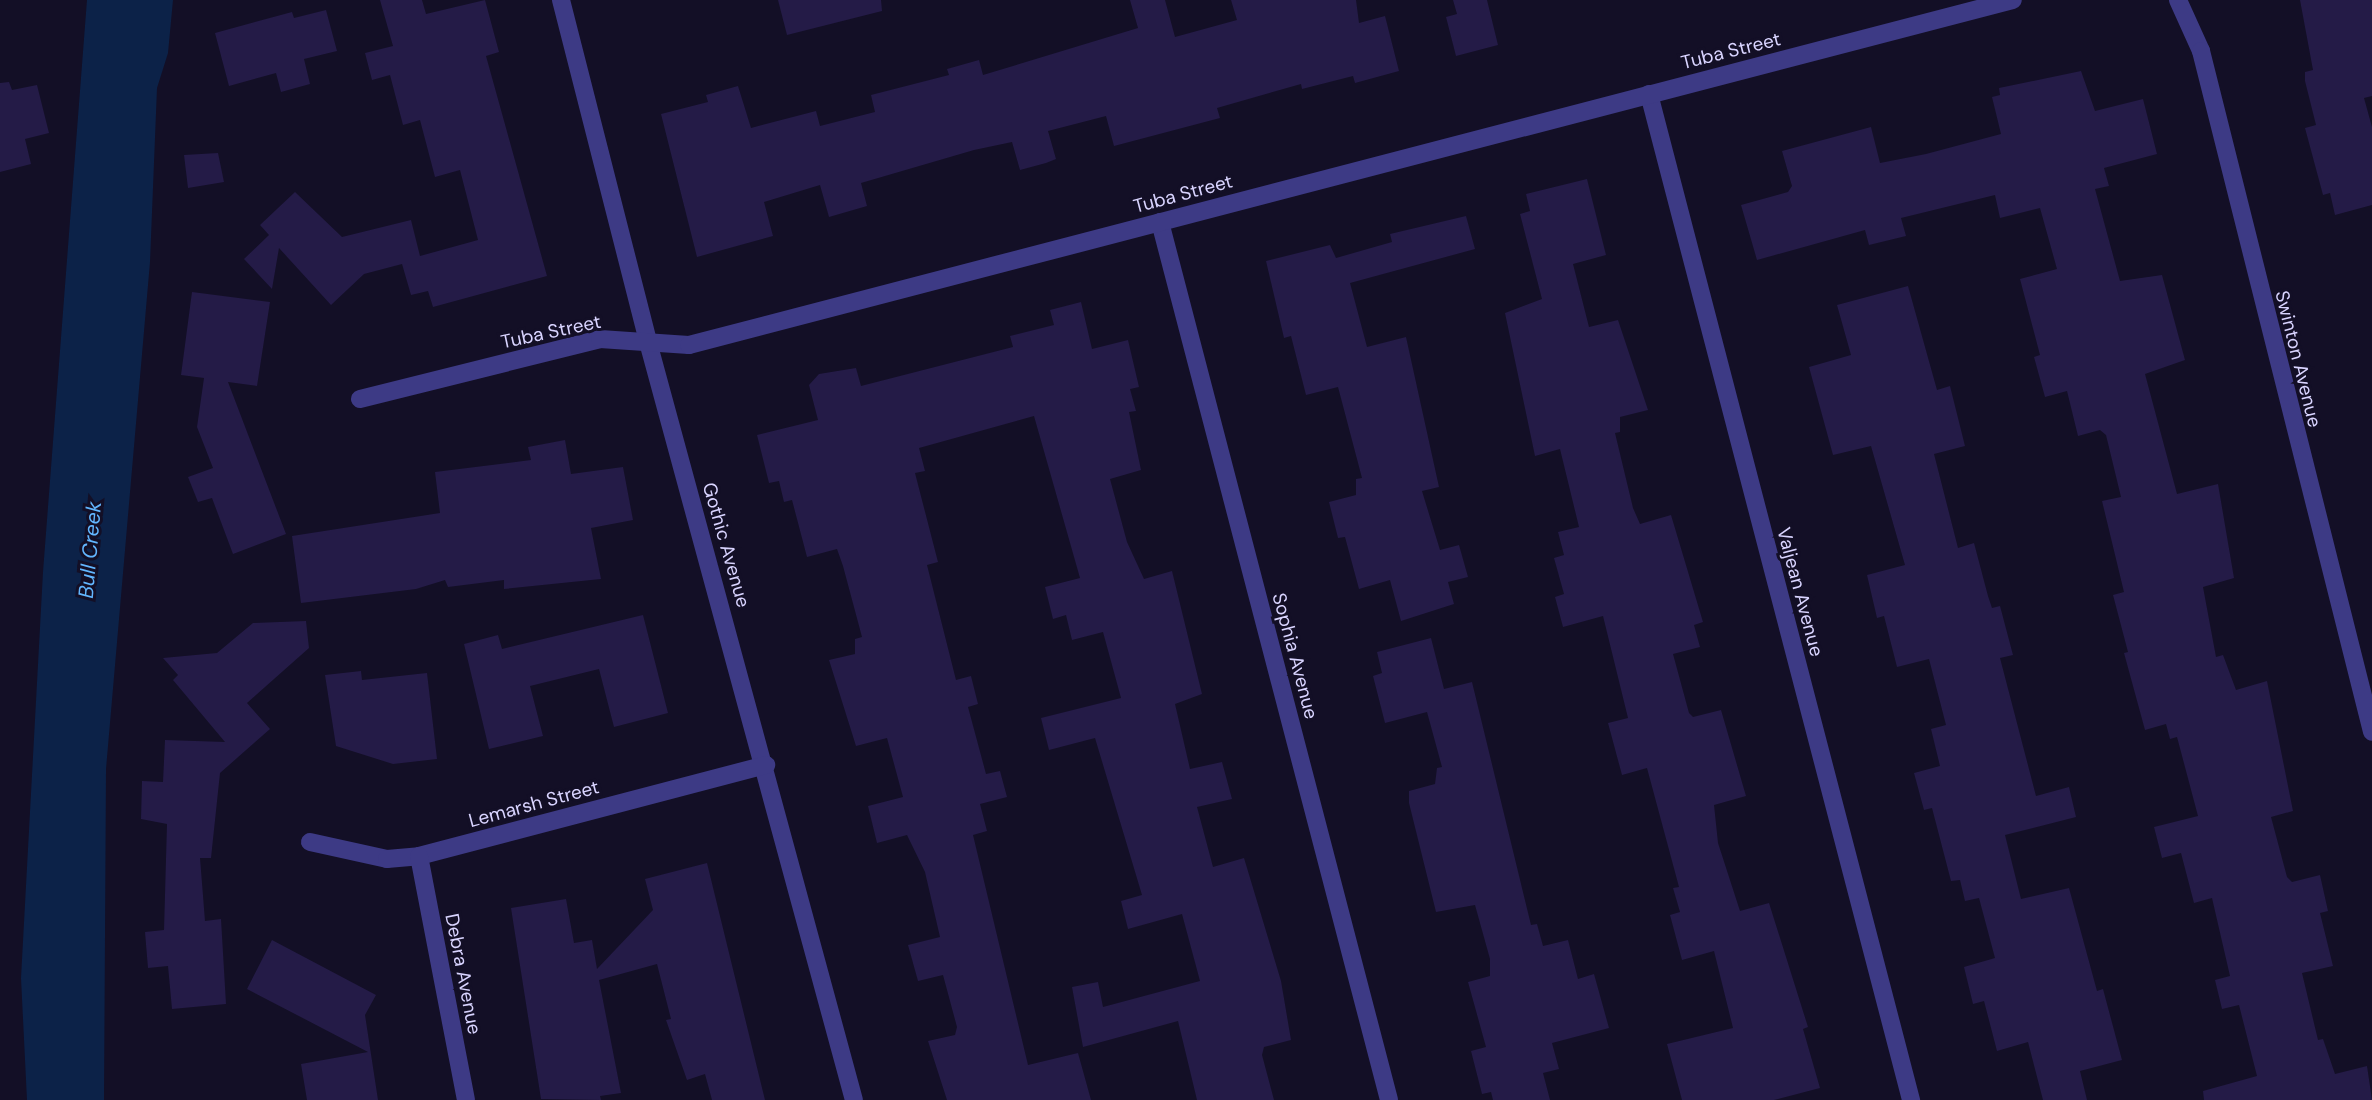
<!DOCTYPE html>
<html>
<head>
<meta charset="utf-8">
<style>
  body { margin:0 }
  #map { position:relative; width:2372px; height:1100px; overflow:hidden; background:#130f26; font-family:"DM Sans",sans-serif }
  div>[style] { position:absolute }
  .water>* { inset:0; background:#0c2248 }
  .building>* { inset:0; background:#241b47 }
  .minor>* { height:18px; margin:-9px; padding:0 9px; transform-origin:9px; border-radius:9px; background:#3d3a85 }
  span { translate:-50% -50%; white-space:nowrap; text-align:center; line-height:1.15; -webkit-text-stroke:6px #130f26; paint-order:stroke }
  .street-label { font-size:19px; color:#d9d4ff }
  .water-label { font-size:21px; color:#62b6ff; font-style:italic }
</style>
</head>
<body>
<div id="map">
  <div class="water">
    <div style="clip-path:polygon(87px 0,173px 0,168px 53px,157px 88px,150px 262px,106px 769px,104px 1100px,27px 1100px,21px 978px,43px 572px)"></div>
  </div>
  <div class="building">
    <div style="clip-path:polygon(380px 0,422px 0,426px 14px,485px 0,499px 52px,486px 56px,547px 276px,433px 307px,428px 291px,411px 295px,402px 264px,364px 274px,331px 305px,279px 248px,272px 289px,244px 259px,269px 235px,260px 225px,295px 192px,342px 237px,411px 220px,420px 256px,478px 240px,460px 170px,435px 177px,420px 120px,403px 125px,390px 75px,372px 80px,365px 53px,393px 46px)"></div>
    <div style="clip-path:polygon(778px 0,881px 0,882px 11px,787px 35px)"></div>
    <div style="clip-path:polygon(1130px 0,1165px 0,1175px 37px,1237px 20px,1231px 0,1356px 0,1359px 23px,1385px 16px,1399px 71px,1355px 83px,1353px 76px,1302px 89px,1301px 84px,1217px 108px,1220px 118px,1114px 146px,1106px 116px,1048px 131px,1056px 159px,1046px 163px,1020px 170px,1012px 142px,974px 150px,861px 183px,867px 206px,829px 217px,820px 185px,764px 202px,773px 236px,697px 257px,661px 114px,708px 102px,706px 95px,738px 86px,751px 128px,816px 111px,820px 126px,875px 112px,871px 95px,949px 75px,947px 69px,979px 60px,983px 75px,1138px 28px)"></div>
    <div style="clip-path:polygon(1453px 0,1487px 0,1498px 45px,1456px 56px,1446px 17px,1457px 14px)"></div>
    <div style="clip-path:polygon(2300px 0,2372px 0,2372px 96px,2364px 98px,2372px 127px,2372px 205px,2335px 215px,2330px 193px,2323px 195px,2305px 128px,2316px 125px,2305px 81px,2305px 72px,2313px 70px)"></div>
    <div style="clip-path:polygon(326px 10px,337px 51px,304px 59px,310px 84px,281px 92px,276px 73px,229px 86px,215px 33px,292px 12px,294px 18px)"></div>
    <div style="clip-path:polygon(2081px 71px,2095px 111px,2143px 99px,2157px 154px,2104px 168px,2109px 186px,2095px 189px,2120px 281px,2162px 275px,2185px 360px,2145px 374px,2177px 494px,2218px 484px,2234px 578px,2203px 587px,2216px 657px,2223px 655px,2236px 690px,2267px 681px,2293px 811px,2271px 817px,2287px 877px,2292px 882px,2320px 875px,2328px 911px,2320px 913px,2333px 966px,2302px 973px,2318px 1040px,2323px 1039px,2335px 1074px,2367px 1066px,2372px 1100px,2204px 1100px,2203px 1091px,2257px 1076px,2239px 1005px,2222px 1009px,2215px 980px,2230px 976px,2212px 898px,2194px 903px,2181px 853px,2162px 858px,2154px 827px,2198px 816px,2177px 737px,2170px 739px,2166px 724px,2145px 730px,2124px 653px,2128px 652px,2113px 595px,2124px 592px,2102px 501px,2121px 497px,2106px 435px,2100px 430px,2078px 436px,2067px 391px,2045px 397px,2034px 357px,2040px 355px,2020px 279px,2057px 269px,2040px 208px,2000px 218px,1995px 195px,1901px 218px,1906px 236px,1869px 245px,1865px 230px,1757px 260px,1741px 205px,1788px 192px,1792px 186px,1782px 151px,1871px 127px,1880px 163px,1926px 154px,2001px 134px,1992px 97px,2000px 95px,1999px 88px)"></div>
    <div style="clip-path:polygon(9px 82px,12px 90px,37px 85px,49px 133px,25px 139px,31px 164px,0 172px,0 83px)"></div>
    <div style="clip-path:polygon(218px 153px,224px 182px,188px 188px,184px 155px)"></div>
    <div style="clip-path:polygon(1587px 179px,1606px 255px,1573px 264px,1589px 327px,1618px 320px,1648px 410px,1620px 417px,1620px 432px,1615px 433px,1633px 508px,1640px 524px,1671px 515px,1703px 622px,1694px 625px,1700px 647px,1673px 654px,1689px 713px,1693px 717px,1721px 710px,1746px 796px,1714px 805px,1718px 843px,1740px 911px,1769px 903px,1808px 1027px,1803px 1029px,1820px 1088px,1774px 1100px,1682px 1100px,1667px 1044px,1733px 1028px,1714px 951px,1682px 960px,1670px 915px,1680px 912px,1673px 888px,1679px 887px,1647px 768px,1622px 775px,1608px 723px,1628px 718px,1603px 616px,1563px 627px,1555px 597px,1564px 594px,1554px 558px,1564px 555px,1558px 532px,1579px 527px,1560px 449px,1535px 456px,1505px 313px,1542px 299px,1520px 214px,1530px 211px,1526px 194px)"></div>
    <div style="clip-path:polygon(1466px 216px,1475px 249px,1350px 283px,1367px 347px,1406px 337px,1439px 487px,1422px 491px,1440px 550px,1459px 545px,1468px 577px,1448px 582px,1454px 604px,1401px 621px,1390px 580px,1359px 589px,1345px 537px,1338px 538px,1329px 502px,1356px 495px,1356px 479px,1362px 478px,1338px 387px,1306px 395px,1291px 336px,1284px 338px,1266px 261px,1330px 245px,1336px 258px,1392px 242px,1390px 234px)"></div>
    <div style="clip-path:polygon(1908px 286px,1937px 390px,1950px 386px,1965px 446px,1934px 454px,1958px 548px,1974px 543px,1988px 596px,1992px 608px,2000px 606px,2013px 655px,2000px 658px,2036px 796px,2069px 787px,2076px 817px,2005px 835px,2021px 899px,2069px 888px,2097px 991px,2103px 989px,2122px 1060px,2080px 1071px,2087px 1100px,2043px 1100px,2028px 1042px,1997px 1051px,1984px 1001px,1973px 1004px,1964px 967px,1995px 958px,1979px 898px,1965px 901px,1960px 880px,1951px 881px,1932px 808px,1924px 810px,1914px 773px,1940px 766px,1931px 729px,1946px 725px,1929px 659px,1897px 667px,1884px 616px,1877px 618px,1867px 575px,1905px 565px,1871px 446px,1833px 455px,1809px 367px,1851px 355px,1837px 305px)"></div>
    <div style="clip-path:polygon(192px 292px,270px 302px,257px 386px,228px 382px,286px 534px,233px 554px,212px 498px,198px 502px,188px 477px,213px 468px,197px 427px,204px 378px,181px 375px)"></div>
    <div style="clip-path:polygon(1081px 302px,1092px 349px,1128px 340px,1139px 387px,1130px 389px,1136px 411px,1129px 412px,1141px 470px,1110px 479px,1127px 542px,1144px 579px,1172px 571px,1202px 694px,1175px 704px,1190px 769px,1222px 762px,1232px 799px,1197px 807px,1213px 867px,1244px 858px,1281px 981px,1291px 1040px,1264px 1047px,1262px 1055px,1274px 1100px,1197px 1100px,1178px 1021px,1083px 1047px,1072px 987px,1098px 982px,1103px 1007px,1200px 981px,1182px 914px,1128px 929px,1121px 901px,1142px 895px,1095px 738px,1049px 750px,1041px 718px,1121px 698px,1103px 632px,1072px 640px,1066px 615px,1053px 619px,1045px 587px,1080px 578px,1034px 416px,919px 448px,925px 471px,915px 473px,938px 562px,927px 565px,956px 680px,971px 676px,978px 704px,968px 707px,986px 774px,1000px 771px,1007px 797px,980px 804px,987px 831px,973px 835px,1028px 1065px,1078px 1053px,1091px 1100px,947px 1100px,928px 1041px,955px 1035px,957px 1027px,943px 975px,918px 981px,908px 945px,940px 937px,925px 872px,907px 835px,877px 843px,868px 806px,903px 797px,887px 738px,856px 746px,829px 660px,855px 654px,855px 639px,862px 637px,843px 566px,837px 549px,807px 557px,792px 500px,784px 502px,779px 481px,769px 483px,757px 435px,818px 420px,809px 385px,819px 374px,856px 368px,861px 386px,1013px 347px,1010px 336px,1054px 325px,1050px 310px)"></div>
    <div style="clip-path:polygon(565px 440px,571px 474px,623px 467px,633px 520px,591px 528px,601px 579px,504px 589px,504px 580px,448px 587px,445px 580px,416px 589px,301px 603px,292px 536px,440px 513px,435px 472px,531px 460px,528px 447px)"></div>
    <div style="clip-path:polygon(643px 615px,668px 713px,614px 727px,599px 669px,530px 686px,543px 736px,489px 749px,464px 644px,498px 635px,502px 649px)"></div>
    <div style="clip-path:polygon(306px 621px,309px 648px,247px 703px,270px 729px,220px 773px,211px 858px,200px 858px,205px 921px,221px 919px,226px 1004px,172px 1009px,168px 966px,148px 968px,145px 932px,164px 930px,167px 824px,141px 819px,142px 781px,163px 782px,165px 740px,225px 742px,173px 680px,178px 675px,163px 658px,217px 653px,253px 623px)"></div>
    <div style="clip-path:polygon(1431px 638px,1444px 689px,1472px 682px,1531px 925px,1537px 924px,1543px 946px,1568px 940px,1578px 979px,1594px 974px,1609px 1028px,1552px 1043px,1559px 1069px,1543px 1073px,1550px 1100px,1493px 1100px,1491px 1092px,1482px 1094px,1471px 1051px,1486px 1047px,1468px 982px,1490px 976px,1490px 959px,1475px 905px,1436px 912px,1409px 803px,1409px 791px,1435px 784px,1437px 768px,1442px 767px,1427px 712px,1385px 723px,1373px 676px,1382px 673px,1377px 652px)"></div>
    <div style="clip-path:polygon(361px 671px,362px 680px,427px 673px,437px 759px,393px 764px,336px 746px,325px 675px)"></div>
    <div style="clip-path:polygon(707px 863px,765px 1100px,712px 1100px,705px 1074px,687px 1080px,666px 1020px,671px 1019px,657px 964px,599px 980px,621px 1093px,600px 1096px,601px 1100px,541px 1099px,511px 908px,566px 899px,574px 943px,592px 940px,597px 969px,653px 910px,645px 879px)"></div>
    <div style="clip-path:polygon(272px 940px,376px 995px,365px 1015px,378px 1100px,307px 1100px,301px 1064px,368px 1052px,247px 989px)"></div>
  </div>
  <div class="minor">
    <div style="left:561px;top:0;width:353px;rotate:75.7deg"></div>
    <div style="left:648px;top:342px;width:785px;rotate:74.8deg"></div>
    <div style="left:2178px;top:0;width:56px;rotate:65.7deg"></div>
    <div style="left:2201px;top:51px;width:702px;rotate:75.9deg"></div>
    <div style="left:1649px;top:94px;width:1040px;rotate:75.4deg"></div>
    <div style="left:1160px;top:222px;width:907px;rotate:75.38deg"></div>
    <div style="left:360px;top:399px;width:247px;rotate:-14deg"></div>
    <div style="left:600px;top:339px;width:89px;rotate:3.9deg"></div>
    <div style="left:689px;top:345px;width:1368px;rotate:-14.61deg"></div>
    <div style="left:310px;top:842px;width:79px;rotate:12.4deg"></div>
    <div style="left:387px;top:859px;width:32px;rotate:-5deg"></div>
    <div style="left:419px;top:856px;width:359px;rotate:-14.7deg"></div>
    <div style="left:419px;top:856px;width:248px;rotate:79.1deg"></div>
  </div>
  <div class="street-label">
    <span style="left:1731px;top:51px;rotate:-14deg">Tuba Street</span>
    <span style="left:1183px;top:194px;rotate:-15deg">Tuba Street</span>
    <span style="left:551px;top:332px;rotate:-12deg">Tuba Street</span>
    <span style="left:2298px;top:359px;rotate:76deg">Swinton Avenue</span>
    <span style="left:726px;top:545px;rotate:74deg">Gothic Avenue</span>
    <span style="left:1800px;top:592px;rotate:75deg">Valjean Avenue</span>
    <span style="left:1295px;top:656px;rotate:75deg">Sophia Avenue</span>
    <span style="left:534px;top:804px;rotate:-15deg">Lemarsh Street</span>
    <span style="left:463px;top:974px;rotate:79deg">Debra Avenue</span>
  </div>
  <div class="water-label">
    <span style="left:90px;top:550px;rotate:-85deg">Bull Creek</span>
  </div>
</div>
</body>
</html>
